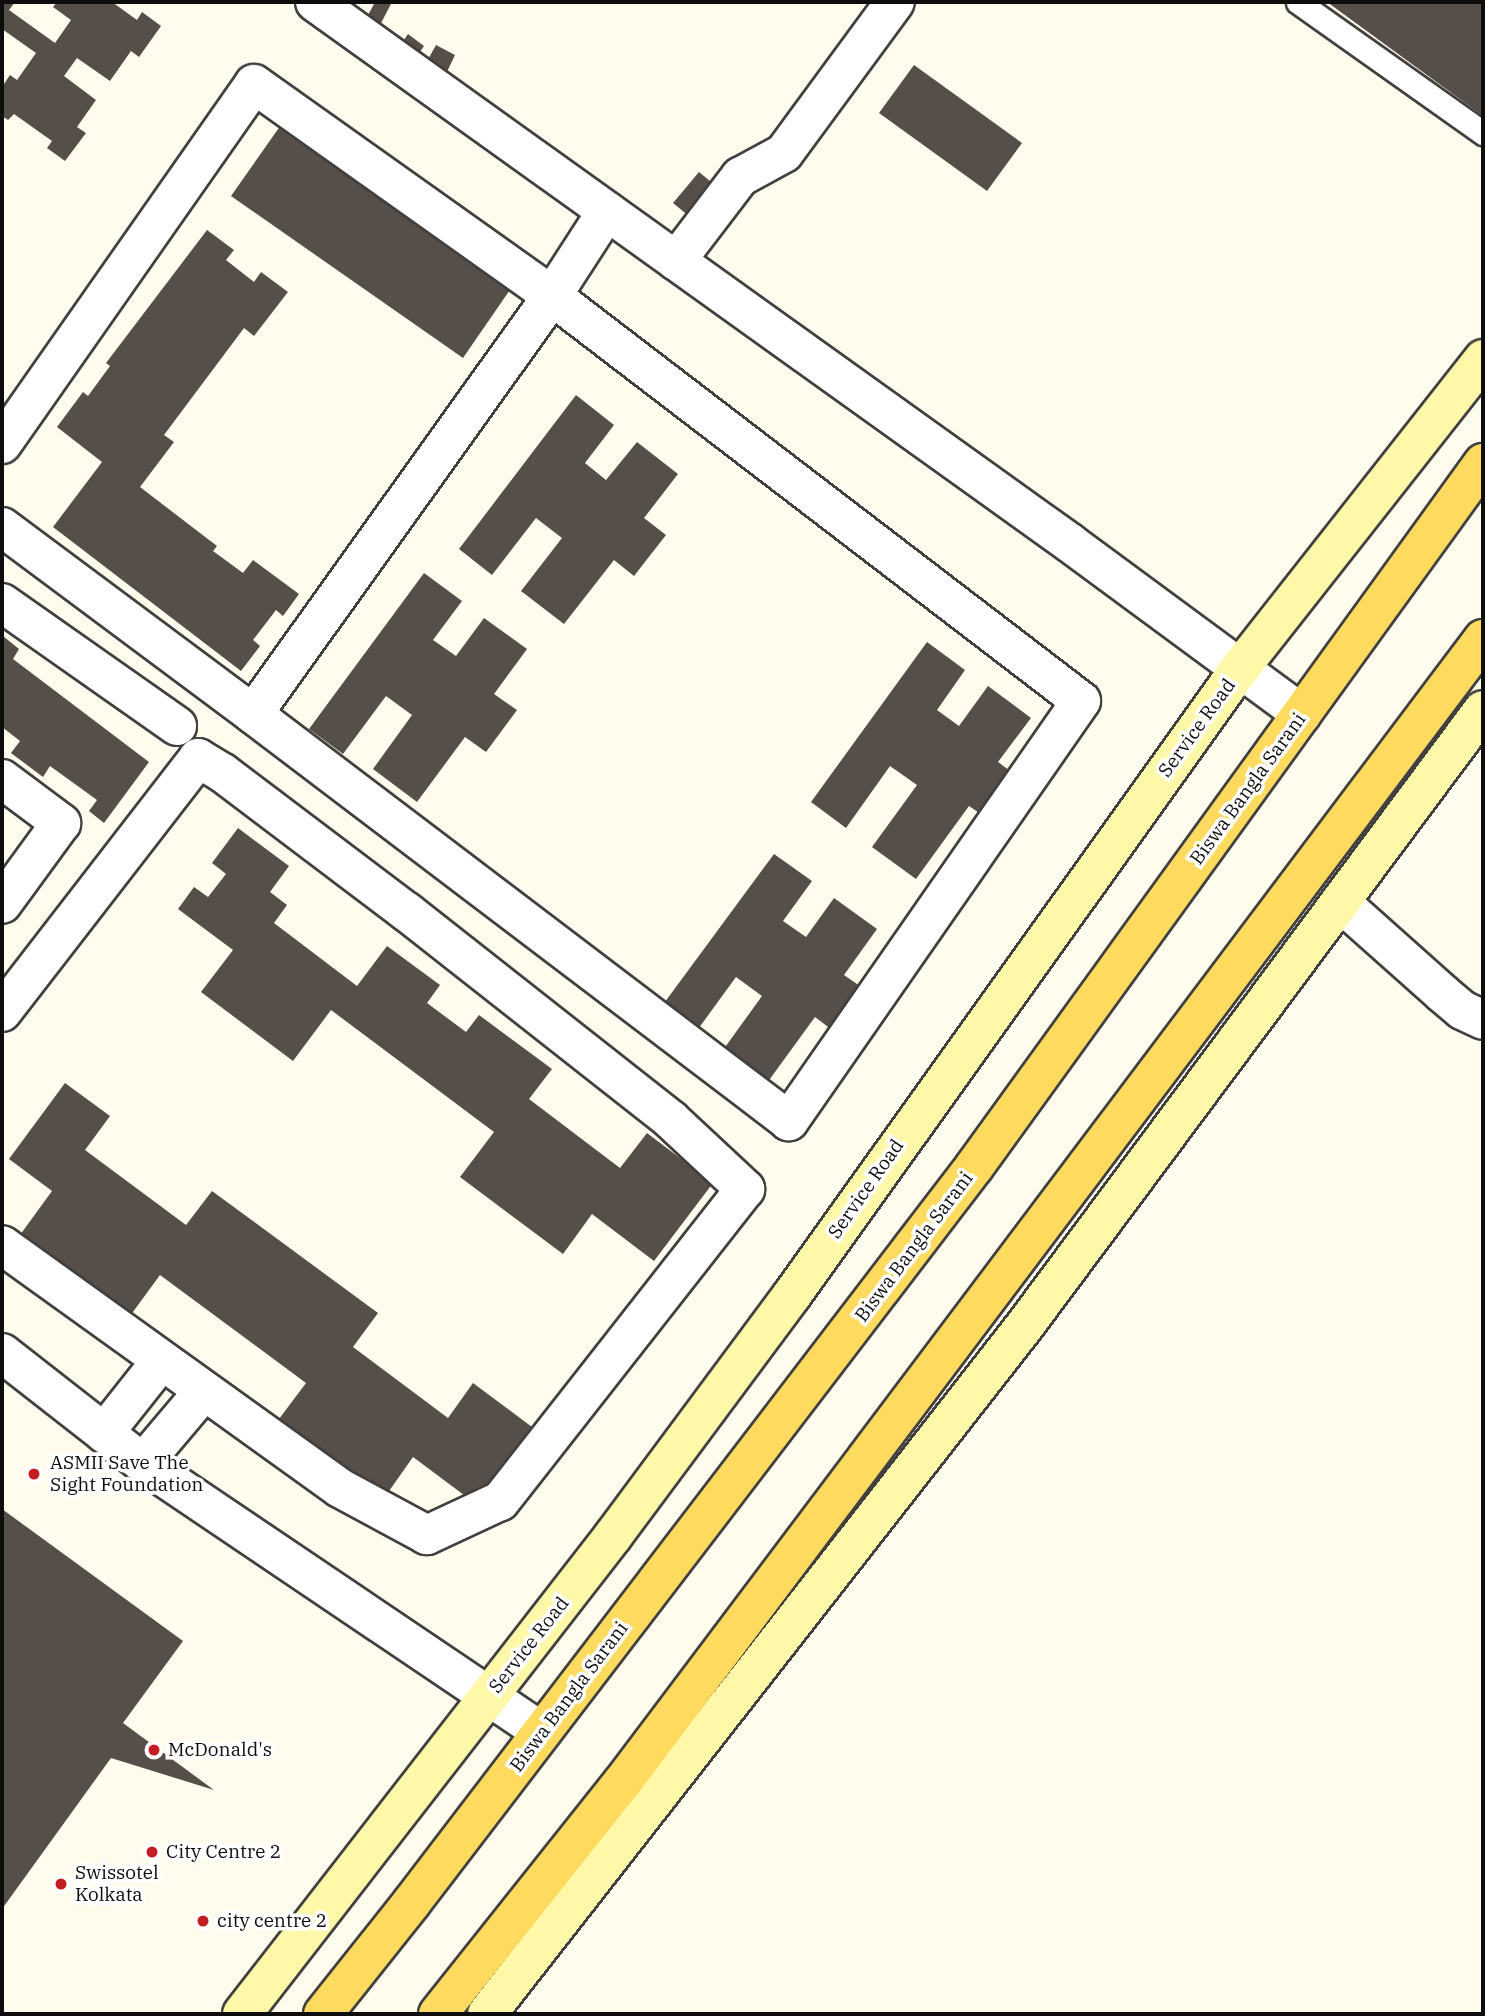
<!DOCTYPE html>
<html>
<head>
<meta charset="utf-8">
<style>
  body { margin:0 }
  #map { position:relative; width:1485px; height:2016px; overflow:hidden; background:#fffced; font-family:"IBM Plex Serif",serif }
  div>[style] { position:absolute }
  .building>* { inset:0; background:#564e49 }
  .roads { filter:drop-shadow(2px 0 #404040) drop-shadow(-2px 0 #404040) drop-shadow(0 2px #404040) drop-shadow(0 -2px #404040) }
  .lane>* { height:23px; margin:-11.5px; padding:0 11.5px; transform-origin:11.5px; border-radius:11.5px; background:#fff }
  .street>* { height:38px; margin:-19px; padding:0 19px; transform-origin:19px; border-radius:19px; background:#fff }
  .secondary>* { height:38px; margin:-19px; padding:0 19px; transform-origin:19px; border-radius:19px; background:#fff8a8 }
  .primary>* { height:38px; margin:-19px; padding:0 19px; transform-origin:19px; border-radius:19px; background:#fedb5e }
  .dots>* { width:19px; height:19px; translate:-50% -50%; box-sizing:border-box; border:4px solid #fff; border-radius:50% }
  span { translate:-50% -50%; white-space:nowrap; text-align:center; line-height:1.15; -webkit-text-stroke:7px #fff; paint-order:stroke }
  .street-label { font-size:19px; color:#0d0d0d }
  .poi-label { font-size:19px; color:#0d0d0d }
  .left { translate:0 -50%; text-align:left }
  .frame { position:absolute; inset:0; border:4px solid #0d0d0d; pointer-events:none }
</style>
</head>
<body>
<div id="map">
  <div class="building">
    <div style="clip-path:polygon(2px 2px,15px 2px,9px 10px,55px 43px,71px 20px,53px 7px,57px 2px,112px 2px,137px 20px,142px 12px,161px 26px,139px 57px,131px 51px,110px 81px,77px 58px,64px 76px,96px 100px,77px 127px,86px 133px,65px 161px,47px 148px,52px 141px,14px 114px,8px 120px,2px 116px,2px 87px,10px 75px,17px 80px,36px 53px,2px 29px)"></div>
    <div style="clip-path:polygon(375px 2px,392px 2px,379px 27px,366px 19px)"></div>
    <div style="clip-path:polygon(1327px 2px,1483px 2px,1483px 116px)"></div>
    <div style="clip-path:polygon(408px 34px,424px 46px,415px 59px,399px 47px)"></div>
    <div style="clip-path:polygon(436px 45px,455px 55px,445px 76px,425px 65px)"></div>
    <div style="clip-path:polygon(914px 65px,1022px 143px,987px 191px,879px 113px)"></div>
    <div style="clip-path:polygon(283px 122px,514px 284px,463px 358px,231px 196px)"></div>
    <div style="clip-path:polygon(699px 172px,716px 186px,690px 217px,673px 203px)"></div>
    <div style="clip-path:polygon(207px 230px,234px 250px,226px 260px,254px 282px,261px 272px,288px 292px,254px 336px,244px 328px,164px 435px,174px 442px,140px 487px,217px 546px,213px 551px,243px 573px,253px 560px,299px 594px,283px 616px,276px 610px,253px 640px,260px 646px,241px 671px,53px 527px,102px 462px,57px 427px,83px 392px,88px 396px,110px 366px,106px 363px)"></div>
    <div style="clip-path:polygon(576px 395px,614px 425px,585px 463px,606px 480px,637px 442px,678px 474px,644px 518px,666px 535px,634px 576px,614px 560px,564px 624px,521px 591px,562px 538px,536px 518px,492px 575px,459px 549px)"></div>
    <div style="clip-path:polygon(424px 573px,462px 601px,433px 640px,456px 656px,484px 618px,527px 649px,494px 694px,517px 710px,486px 752px,465px 737px,417px 802px,373px 769px,412px 715px,386px 696px,343px 754px,309px 729px)"></div>
    <div style="clip-path:polygon(3px 636px,19px 649px,13px 659px,149px 762px,104px 823px,89px 811px,97px 800px,50px 766px,43px 777px,11px 753px,20px 741px,2px 727px)"></div>
    <div style="clip-path:polygon(927px 642px,965px 670px,937px 710px,959px 726px,988px 686px,1031px 718px,998px 762px,1021px 779px,991px 821px,969px 806px,916px 879px,872px 847px,917px 785px,890px 766px,846px 828px,811px 802px)"></div>
    <div style="clip-path:polygon(238px 828px,289px 866px,270px 892px,287px 905px,274px 923px,357px 986px,387px 946px,440px 985px,427px 1003px,466px 1032px,479px 1015px,552px 1069px,529px 1099px,620px 1168px,647px 1133px,713px 1183px,654px 1261px,592px 1214px,563px 1254px,460px 1177px,494px 1132px,331px 1010px,293px 1061px,201px 992px,233px 950px,178px 909px,194px 887px,208px 897px,226px 874px,212px 863px)"></div>
    <div style="clip-path:polygon(774px 854px,812px 881px,783px 921px,806px 937px,834px 898px,877px 929px,844px 975px,867px 991px,836px 1033px,815px 1017px,767px 1083px,723px 1050px,762px 996px,736px 977px,693px 1036px,659px 1010px)"></div>
    <div style="clip-path:polygon(65px 1083px,110px 1116px,85px 1150px,186px 1225px,212px 1191px,378px 1313px,353px 1347px,448px 1418px,473px 1383px,536px 1430px,480px 1507px,413px 1457px,382px 1501px,276px 1423px,306px 1383px,160px 1275px,130px 1316px,20px 1235px,52px 1191px,9px 1159px)"></div>
    <div style="clip-path:polygon(2px 1509px,183px 1641px,123px 1723px,214px 1790px,111px 1758px,2px 1909px)"></div>
  </div>
  <div class="roads">
    <div class="lane">
      <div style="left:1298px;top:2px;width:227px;rotate:35.3deg"></div>
    </div>
    <div class="street">
      <div style="left:315px;top:2px;width:929px;rotate:35.62deg"></div>
      <div style="left:1070px;top:543px;width:288px;rotate:36.4deg"></div>
      <div style="left:676px;top:261px;width:106px;rotate:-52.7deg"></div>
      <div style="left:740px;top:177px;width:50px;rotate:-28.6deg"></div>
      <div style="left:784px;top:153px;width:187px;rotate:-53.7deg"></div>
      <div style="left:2px;top:444px;width:439px;rotate:-55deg"></div>
      <div style="left:254px;top:84px;width:366px;rotate:35.4deg"></div>
      <div style="left:552px;top:296px;width:666px;rotate:37.44deg"></div>
      <div style="left:1081px;top:701px;width:512px;rotate:124.81deg"></div>
      <div style="left:789px;top:1121px;width:673px;rotate:-142.79deg"></div>
      <div style="left:253px;top:714px;width:313px;rotate:-143.3deg"></div>
      <div style="left:2px;top:603px;width:214px;rotate:35.1deg"></div>
      <div style="left:253px;top:714px;width:514px;rotate:-54.42deg"></div>
      <div style="left:552px;top:296px;width:101px;rotate:-57.1deg"></div>
      <div style="left:2px;top:779px;width:74px;rotate:36.7deg"></div>
      <div style="left:61px;top:823px;width:100px;rotate:126.1deg"></div>
      <div style="left:1340px;top:902px;width:137px;rotate:41.7deg"></div>
      <div style="left:1442px;top:993px;width:26px;rotate:40deg"></div>
      <div style="left:1462px;top:1010px;width:23px;rotate:25deg"></div>
      <div style="left:2px;top:1012px;width:321px;rotate:-52.3deg"></div>
      <div style="left:198px;top:758px;width:29px;rotate:31deg"></div>
      <div style="left:223px;top:773px;width:231px;rotate:37.1deg"></div>
      <div style="left:407px;top:912px;width:335px;rotate:38.2deg"></div>
      <div style="left:670px;top:1119px;width:103px;rotate:43deg"></div>
      <div style="left:745px;top:1189px;width:397px;rotate:128.1deg"></div>
      <div style="left:500px;top:1501px;width:81px;rotate:155deg"></div>
      <div style="left:427px;top:1535px;width:99px;rotate:-151.6deg"></div>
      <div style="left:340px;top:1488px;width:416px;rotate:-144.3deg"></div>
      <div style="left:2px;top:1353px;width:179px;rotate:38deg"></div>
      <div style="left:143px;top:1463px;width:481px;rotate:34deg"></div>
      <div style="left:104px;top:1433px;width:92px;rotate:-51.6deg"></div>
      <div style="left:143px;top:1463px;width:93px;rotate:-49.8deg"></div>
    </div>
    <div class="secondary">
      <div style="left:242px;top:2014px;width:605px;rotate:-52.18deg"></div>
      <div style="left:613px;top:1536px;width:300px;rotate:-53.4deg"></div>
      <div style="left:792px;top:1295px;width:772px;rotate:-54.44deg"></div>
      <div style="left:1241px;top:667px;width:392px;rotate:-51.8deg"></div>
      <div style="left:487px;top:2014px;width:876px;rotate:-52deg"></div>
      <div style="left:1026px;top:1324px;width:765px;rotate:-53.34deg"></div>
    </div>
    <div class="primary">
      <div style="left:323px;top:2014px;width:143px;rotate:-51.5deg"></div>
      <div style="left:412px;top:1902px;width:925px;rotate:-52.6deg"></div>
      <div style="left:974px;top:1167px;width:869px;rotate:-54.13deg"></div>
      <div style="left:438px;top:2014px;width:295px;rotate:-51.5deg"></div>
      <div style="left:622px;top:1783px;width:1432px;rotate:-53.03deg"></div>
    </div>
  </div>
  <div class="dots">
    <div style="left:34px;top:1474px;background:#c31f22"></div>
    <div style="left:154px;top:1750px;background:#c31f22"></div>
    <div style="left:152px;top:1852px;background:#c31f22"></div>
    <div style="left:61px;top:1884px;background:#c31f22"></div>
    <div style="left:203px;top:1921px;background:#c31f22"></div>
  </div>
  <div class="street-label">
    <span style="left:1197px;top:728px;rotate:-54deg">Service Road</span>
    <span style="left:1248px;top:789px;rotate:-54deg">Biswa Bangla Sarani</span>
    <span style="left:866px;top:1189px;rotate:-55deg">Service Road</span>
    <span style="left:914px;top:1247px;rotate:-53deg">Biswa Bangla Sarani</span>
    <span style="left:529px;top:1645px;rotate:-52deg">Service Road</span>
    <span style="left:569px;top:1697px;rotate:-53deg">Biswa Bangla Sarani</span>
  </div>
  <div class="poi-label">
    <span class="left" style="left:50px;top:1474px">ASMII Save The<br>Sight Foundation</span>
    <span class="left" style="left:168px;top:1750px">McDonald's</span>
    <span class="left" style="left:166px;top:1852px">City Centre 2</span>
    <span class="left" style="left:75px;top:1884px">Swissotel<br>Kolkata</span>
    <span class="left" style="left:217px;top:1921px">city centre 2</span>
  </div>
  <div class="frame"></div>
</div>
</body>
</html>
